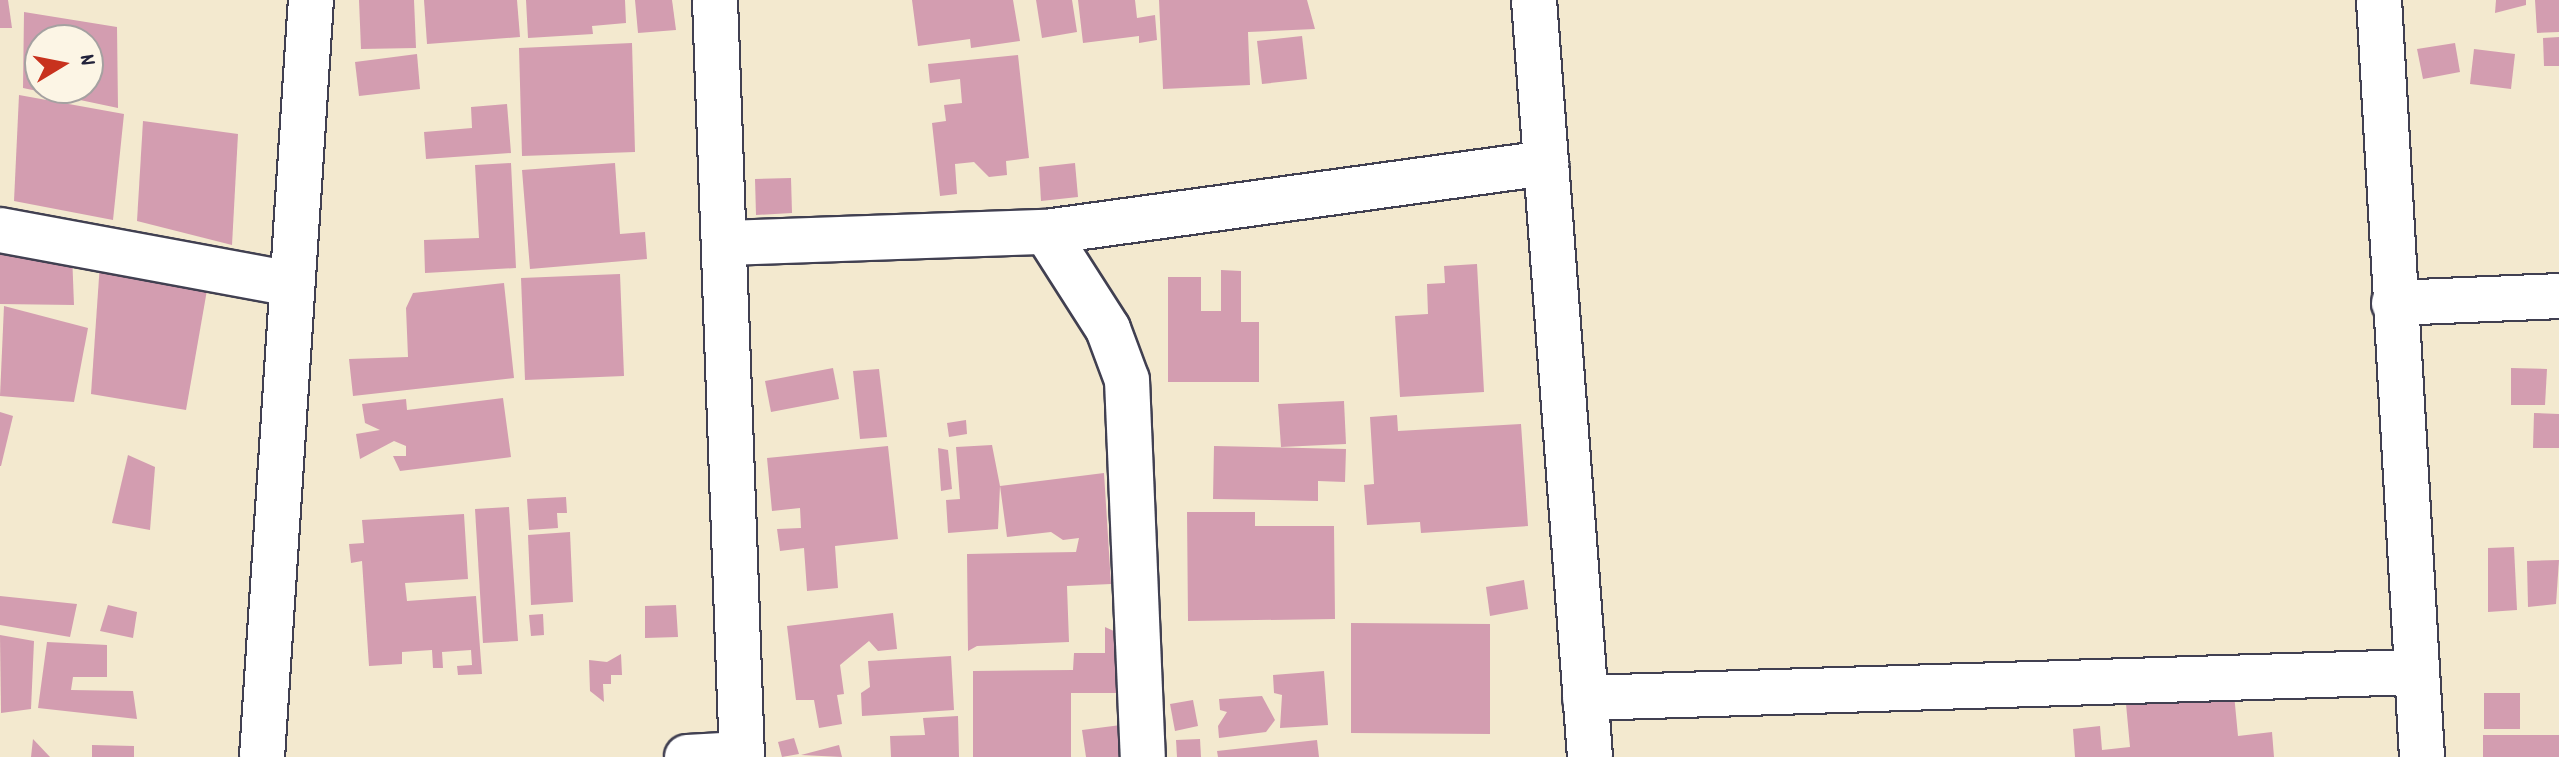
<!DOCTYPE html>
<html>
<head>
<meta charset="utf-8">
<style>
  body { margin:0 }
  #map { position:relative; width:2559px; height:757px; overflow:hidden; background:#f3e9cf; font-family:Dekko,sans-serif }
  div>[style] { position:absolute }
  .building>* { inset:0; background:#d39db0 }
  .roads { filter:drop-shadow(2px 0 #414051) drop-shadow(-2px 0 #414051) drop-shadow(0 2px #414051) drop-shadow(0 -2px #414051) }
  .street>* { height:44px; margin:-22px; padding:0 22px; transform-origin:22px; border-radius:22px; background:#fff }
  span { translate:-50% -50%; white-space:nowrap; text-align:center; line-height:1.15; -webkit-text-stroke:7px #fcf5e5; paint-order:stroke }
  .north { position:absolute; left:24px; top:24px; width:80px; height:80px; box-sizing:border-box; background:#fcf5e5; border:2px solid #a5a1a1; border-radius:50%; rotate:80deg; font-size:22px; font-weight:700; line-height:32px; text-align:center; color:#22223b }
  .north::after { content:''; display:block; margin:auto; width:28px; height:36px; background:#c8321e; clip-path:polygon(50% 0,100% 100%,50% 72%,0 100%) }
</style>
</head>
<body>
<div id="map">
  <div class="building">
    <div style="clip-path:polygon(0 0,8px 0,12px 28px,0 28px)"></div>
    <div style="clip-path:polygon(359px 0,414px 0,416px 48px,361px 49px)"></div>
    <div style="clip-path:polygon(424px 0,517px 0,520px 37px,427px 44px)"></div>
    <div style="clip-path:polygon(526px 0,625px 0,626px 23px,592px 26px,593px 34px,528px 38px)"></div>
    <div style="clip-path:polygon(635px 0,672px 0,676px 30px,638px 33px)"></div>
    <div style="clip-path:polygon(912px 0,1013px 0,1020px 41px,971px 48px,970px 39px,918px 46px)"></div>
    <div style="clip-path:polygon(1036px 0,1072px 0,1077px 32px,1042px 38px)"></div>
    <div style="clip-path:polygon(1078px 0,1135px 0,1137px 18px,1155px 15px,1157px 40px,1139px 43px,1139px 36px,1083px 43px)"></div>
    <div style="clip-path:polygon(1159px 0,1307px 0,1315px 29px,1248px 32px,1250px 85px,1163px 89px)"></div>
    <div style="clip-path:polygon(2496px 0,2526px 0,2526px 5px,2495px 13px)"></div>
    <div style="clip-path:polygon(2535px 0,2559px 0,2559px 32px,2537px 33px)"></div>
    <div style="clip-path:polygon(evenodd,24px 12px,117px 27px,118px 108px,23px 88px,24px 12px,40px 40px,88px 40px,88px 88px,40px 88px,40px 40px)"></div>
    <div style="clip-path:polygon(1302px 36px,1307px 79px,1262px 84px,1257px 41px)"></div>
    <div style="clip-path:polygon(2559px 37px,2559px 66px,2544px 66px,2543px 38px)"></div>
    <div style="clip-path:polygon(632px 43px,635px 152px,522px 156px,519px 48px)"></div>
    <div style="clip-path:polygon(2455px 43px,2460px 72px,2423px 79px,2417px 49px)"></div>
    <div style="clip-path:polygon(2474px 49px,2515px 54px,2511px 89px,2470px 84px)"></div>
    <div style="clip-path:polygon(417px 54px,420px 89px,359px 96px,355px 62px)"></div>
    <div style="clip-path:polygon(1018px 55px,1029px 158px,1006px 161px,1007px 175px,989px 177px,974px 162px,955px 164px,957px 194px,940px 196px,932px 123px,946px 121px,944px 105px,962px 103px,960px 79px,930px 83px,928px 64px)"></div>
    <div style="clip-path:polygon(19px 95px,124px 114px,113px 220px,14px 201px)"></div>
    <div style="clip-path:polygon(507px 104px,511px 153px,426px 159px,424px 132px,472px 128px,471px 107px)"></div>
    <div style="clip-path:polygon(143px 121px,238px 134px,232px 245px,137px 221px)"></div>
    <div style="clip-path:polygon(511px 163px,516px 268px,425px 273px,424px 240px,479px 238px,475px 165px)"></div>
    <div style="clip-path:polygon(615px 163px,620px 234px,645px 232px,647px 259px,530px 269px,522px 170px)"></div>
    <div style="clip-path:polygon(1075px 163px,1078px 197px,1041px 201px,1039px 167px)"></div>
    <div style="clip-path:polygon(791px 178px,792px 213px,756px 215px,755px 179px)"></div>
    <div style="clip-path:polygon(0 242px,72px 253px,74px 305px,0 304px)"></div>
    <div style="clip-path:polygon(100px 263px,207px 290px,186px 410px,91px 394px)"></div>
    <div style="clip-path:polygon(1477px 264px,1484px 392px,1400px 397px,1395px 316px,1428px 314px,1427px 284px,1445px 283px,1444px 266px)"></div>
    <div style="clip-path:polygon(1221px 270px,1241px 271px,1241px 322px,1259px 322px,1259px 382px,1168px 382px,1168px 277px,1201px 277px,1201px 311px,1221px 311px)"></div>
    <div style="clip-path:polygon(620px 274px,624px 376px,525px 380px,521px 278px)"></div>
    <div style="clip-path:polygon(504px 283px,514px 378px,353px 396px,349px 359px,408px 357px,406px 308px,413px 293px)"></div>
    <div style="clip-path:polygon(4px 306px,88px 328px,74px 402px,0 396px)"></div>
    <div style="clip-path:polygon(833px 368px,839px 399px,771px 412px,765px 381px)"></div>
    <div style="clip-path:polygon(2511px 368px,2547px 369px,2545px 405px,2511px 405px)"></div>
    <div style="clip-path:polygon(879px 369px,887px 437px,860px 439px,853px 371px)"></div>
    <div style="clip-path:polygon(503px 398px,511px 457px,400px 471px,393px 456px,406px 456px,406px 446px,394px 441px,360px 459px,356px 434px,380px 430px,365px 423px,362px 404px,406px 399px,407px 410px)"></div>
    <div style="clip-path:polygon(1344px 401px,1346px 444px,1281px 447px,1278px 404px)"></div>
    <div style="clip-path:polygon(0 412px,13px 416px,1px 466px,0 466px)"></div>
    <div style="clip-path:polygon(2534px 413px,2559px 414px,2559px 448px,2533px 448px)"></div>
    <div style="clip-path:polygon(1397px 415px,1398px 431px,1521px 424px,1528px 526px,1421px 533px,1420px 522px,1367px 525px,1364px 485px,1374px 484px,1370px 417px)"></div>
    <div style="clip-path:polygon(966px 420px,967px 434px,949px 437px,947px 423px)"></div>
    <div style="clip-path:polygon(992px 445px,1000px 486px,998px 529px,948px 533px,946px 500px,960px 499px,956px 447px)"></div>
    <div style="clip-path:polygon(888px 446px,898px 539px,835px 546px,838px 588px,807px 591px,804px 548px,780px 551px,777px 529px,801px 528px,800px 508px,772px 511px,767px 458px)"></div>
    <div style="clip-path:polygon(1214px 446px,1346px 449px,1345px 482px,1318px 481px,1318px 501px,1213px 499px)"></div>
    <div style="clip-path:polygon(938px 448px,948px 450px,952px 489px,941px 491px)"></div>
    <div style="clip-path:polygon(128px 455px,155px 467px,150px 530px,112px 523px)"></div>
    <div style="clip-path:polygon(1104px 473px,1111px 584px,1067px 586px,1069px 642px,977px 646px,968px 651px,967px 554px,1076px 552px,1079px 538px,1063px 540px,1051px 532px,1007px 537px,1000px 486px)"></div>
    <div style="clip-path:polygon(566px 497px,567px 513px,557px 513px,558px 528px,529px 530px,527px 499px)"></div>
    <div style="clip-path:polygon(509px 507px,518px 641px,483px 643px,475px 509px)"></div>
    <div style="clip-path:polygon(1187px 512px,1255px 512px,1255px 526px,1334px 526px,1335px 619px,1188px 621px)"></div>
    <div style="clip-path:polygon(464px 514px,468px 579px,405px 583px,407px 601px,476px 596px,482px 674px,458px 675px,457px 666px,472px 665px,471px 650px,442px 652px,443px 668px,433px 668px,432px 650px,402px 652px,402px 664px,369px 666px,362px 561px,351px 563px,349px 544px,364px 543px,362px 520px)"></div>
    <div style="clip-path:polygon(570px 532px,573px 602px,531px 605px,528px 535px)"></div>
    <div style="clip-path:polygon(2514px 547px,2517px 610px,2488px 612px,2488px 548px)"></div>
    <div style="clip-path:polygon(2559px 560px,2556px 604px,2528px 607px,2527px 561px)"></div>
    <div style="clip-path:polygon(1524px 580px,1528px 609px,1490px 616px,1486px 587px)"></div>
    <div style="clip-path:polygon(0 596px,77px 604px,70px 637px,0 625px)"></div>
    <div style="clip-path:polygon(108px 605px,137px 612px,133px 638px,100px 631px)"></div>
    <div style="clip-path:polygon(676px 605px,678px 637px,645px 638px,645px 606px)"></div>
    <div style="clip-path:polygon(893px 613px,897px 649px,878px 651px,869px 641px,840px 665px,844px 694px,837px 695px,842px 724px,819px 728px,814px 700px,796px 700px,787px 626px)"></div>
    <div style="clip-path:polygon(543px 614px,544px 635px,531px 636px,529px 615px)"></div>
    <div style="clip-path:polygon(1351px 623px,1490px 624px,1490px 734px,1351px 733px)"></div>
    <div style="clip-path:polygon(1105px 627px,1116px 632px,1116px 693px,1071px 693px,1071px 757px,973px 757px,973px 671px,1073px 670px,1074px 653px,1105px 653px)"></div>
    <div style="clip-path:polygon(0 635px,34px 641px,31px 709px,1px 713px)"></div>
    <div style="clip-path:polygon(47px 642px,107px 645px,107px 677px,73px 677px,71px 690px,133px 691px,137px 719px,38px 708px)"></div>
    <div style="clip-path:polygon(621px 654px,622px 675px,611px 675px,611px 684px,603px 684px,604px 702px,590px 691px,589px 660px,607px 662px)"></div>
    <div style="clip-path:polygon(951px 656px,954px 710px,862px 716px,861px 693px,870px 687px,868px 661px)"></div>
    <div style="clip-path:polygon(1324px 671px,1328px 725px,1280px 728px,1282px 695px,1274px 693px,1273px 675px)"></div>
    <div style="clip-path:polygon(2484px 693px,2520px 693px,2520px 729px,2484px 729px)"></div>
    <div style="clip-path:polygon(2234px 694px,2238px 736px,2272px 732px,2274px 757px,2075px 757px,2073px 729px,2100px 726px,2102px 750px,2130px 747px,2126px 704px)"></div>
    <div style="clip-path:polygon(1262px 696px,1275px 720px,1266px 732px,1219px 738px,1218px 726px,1227px 712px,1220px 710px,1219px 699px)"></div>
    <div style="clip-path:polygon(1193px 700px,1198px 726px,1175px 731px,1170px 704px)"></div>
    <div style="clip-path:polygon(958px 716px,959px 757px,891px 757px,890px 736px,925px 735px,923px 718px)"></div>
    <div style="clip-path:polygon(1121px 725px,1126px 757px,1086px 757px,1082px 730px)"></div>
    <div style="clip-path:polygon(2483px 735px,2559px 735px,2559px 757px,2483px 757px)"></div>
    <div style="clip-path:polygon(794px 738px,799px 754px,782px 757px,778px 742px)"></div>
    <div style="clip-path:polygon(33px 739px,50px 757px,31px 757px)"></div>
    <div style="clip-path:polygon(1200px 739px,1201px 757px,1177px 757px,1176px 740px)"></div>
    <div style="clip-path:polygon(1317px 740px,1319px 757px,1218px 757px,1217px 751px)"></div>
    <div style="clip-path:polygon(92px 745px,134px 746px,134px 757px,92px 757px)"></div>
    <div style="clip-path:polygon(839px 745px,842px 757px,801px 755px)"></div>
  </div>
  <div class="roads">
    <div class="street">
      <div style="left:715px;top:0;width:757px;rotate:87.96deg"></div>
      <div style="left:1534px;top:0;width:759px;rotate:85.77deg"></div>
      <div style="left:2379px;top:0;width:758px;rotate:86.75deg"></div>
      <div style="left:0;top:230px;width:296px;rotate:10.5deg"></div>
      <div style="left:1046px;top:232px;width:505px;rotate:-7.86deg"></div>
      <div style="left:727px;top:243px;width:319px;rotate:-2deg"></div>
      <div style="left:1046px;top:232px;width:115px;rotate:57.4deg"></div>
      <div style="left:1108px;top:329px;width:54px;rotate:69.6deg"></div>
      <div style="left:1127px;top:380px;width:377px;rotate:87.6deg"></div>
      <div style="left:2394px;top:303px;width:165px;rotate:-2.4deg"></div>
      <div style="left:1585px;top:698px;width:832px;rotate:-1.79deg"></div>
      <div style="left:262px;top:757px;width:759px;rotate:-86.3deg"></div>
      <div style="left:687px;top:757px;width:54px;rotate:-3.2deg"></div>
    </div>
  </div>
  <div class="north">N</div>
</div>
</body>
</html>
